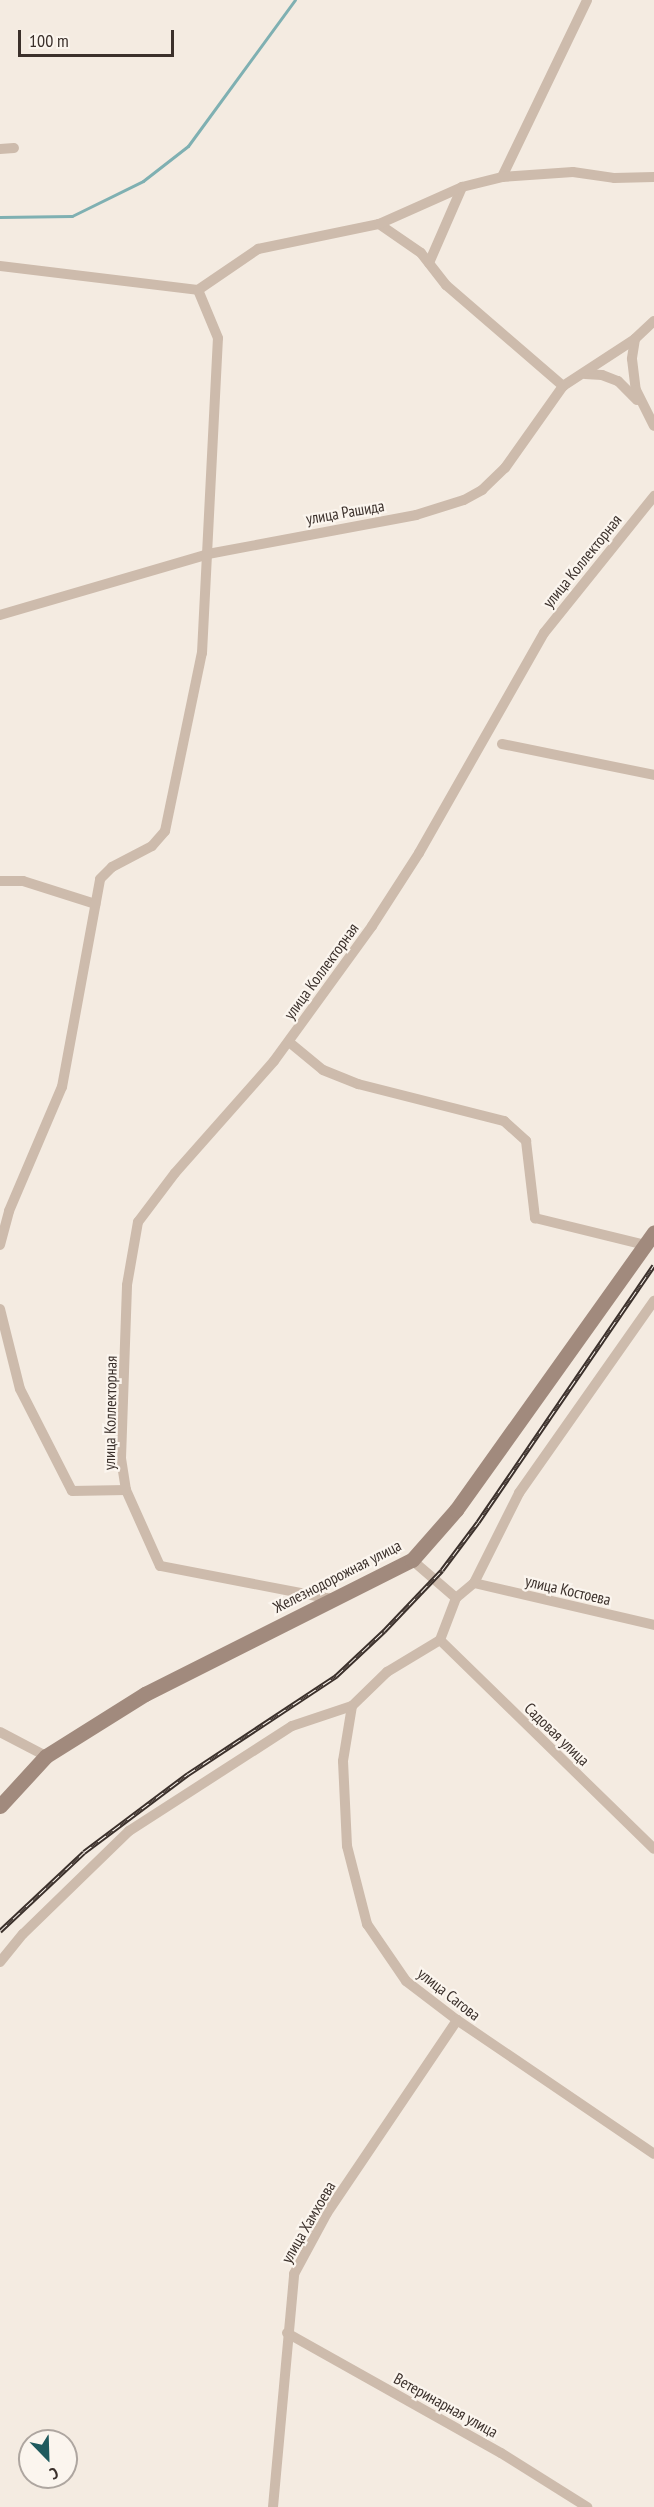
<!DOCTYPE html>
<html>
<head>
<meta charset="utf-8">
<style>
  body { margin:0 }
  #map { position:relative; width:654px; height:2507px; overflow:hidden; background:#f4ebe1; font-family:"PT Sans Narrow",sans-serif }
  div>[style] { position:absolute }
  .stream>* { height:3px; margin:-1.5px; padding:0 1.5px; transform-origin:1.5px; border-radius:1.5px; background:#7fb0b2 }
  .street>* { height:10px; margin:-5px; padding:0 5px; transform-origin:5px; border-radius:5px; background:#cdbbac }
  .secondary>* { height:15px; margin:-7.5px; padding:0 7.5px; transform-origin:7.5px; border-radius:7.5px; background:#a18a7d }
  .rail>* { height:5px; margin-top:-2.5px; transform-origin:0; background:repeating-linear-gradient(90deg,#fbf5ee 0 9px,#3b302b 0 18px); box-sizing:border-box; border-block:2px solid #3b302b }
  span { translate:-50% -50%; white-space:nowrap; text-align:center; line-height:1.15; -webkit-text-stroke:4.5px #fbf5ee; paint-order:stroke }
  .street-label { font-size:16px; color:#3b302b }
  .north { position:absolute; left:18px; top:2429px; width:60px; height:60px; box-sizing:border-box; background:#fbf5ee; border:2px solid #aea6a0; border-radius:50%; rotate:157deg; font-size:16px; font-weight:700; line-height:24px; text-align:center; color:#3b302b }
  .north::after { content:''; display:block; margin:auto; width:21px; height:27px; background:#1f5a5e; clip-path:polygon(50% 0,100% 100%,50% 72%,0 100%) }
  .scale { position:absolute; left:18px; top:30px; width:156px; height:27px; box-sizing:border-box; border:3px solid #3b302b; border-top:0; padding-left:8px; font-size:18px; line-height:21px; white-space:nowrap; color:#3b302b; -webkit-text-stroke:4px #fbf5ee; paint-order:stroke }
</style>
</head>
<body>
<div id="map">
  <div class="stream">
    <div style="left:0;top:217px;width:72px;rotate:-0.8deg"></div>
    <div style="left:72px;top:216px;width:79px;rotate:-26.2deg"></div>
    <div style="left:143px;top:181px;width:57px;rotate:-37.9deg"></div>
    <div style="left:188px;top:146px;width:181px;rotate:-53.8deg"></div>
  </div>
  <div class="street">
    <div style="left:0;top:149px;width:14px;rotate:-4deg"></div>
    <div style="left:502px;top:177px;width:196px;rotate:-64.3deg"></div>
    <div style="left:379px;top:224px;width:51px;rotate:34.6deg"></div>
    <div style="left:421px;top:253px;width:41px;rotate:52deg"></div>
    <div style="left:446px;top:285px;width:155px;rotate:40.8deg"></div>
    <div style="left:429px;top:263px;width:83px;rotate:-66.5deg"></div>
    <div style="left:0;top:266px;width:199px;rotate:6.9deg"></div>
    <div style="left:198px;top:290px;width:73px;rotate:-34.3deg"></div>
    <div style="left:258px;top:249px;width:124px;rotate:-11.7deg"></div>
    <div style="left:379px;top:224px;width:91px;rotate:-24deg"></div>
    <div style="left:462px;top:187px;width:41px;rotate:-14deg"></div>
    <div style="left:502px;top:177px;width:71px;rotate:-4deg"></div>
    <div style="left:573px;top:172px;width:41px;rotate:8.3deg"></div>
    <div style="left:614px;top:178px;width:40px;rotate:-1.4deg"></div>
    <div style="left:654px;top:321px;width:26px;rotate:137deg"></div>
    <div style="left:635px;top:339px;width:20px;rotate:99deg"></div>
    <div style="left:632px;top:359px;width:31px;rotate:83deg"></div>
    <div style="left:636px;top:390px;width:40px;rotate:63.4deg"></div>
    <div style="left:585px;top:374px;width:17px;rotate:3deg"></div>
    <div style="left:602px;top:375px;width:17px;rotate:21deg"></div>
    <div style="left:618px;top:381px;width:27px;rotate:45deg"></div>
    <div style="left:0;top:615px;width:217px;rotate:-16.3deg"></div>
    <div style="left:208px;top:554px;width:212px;rotate:-10.6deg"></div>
    <div style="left:416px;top:515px;width:50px;rotate:-17.4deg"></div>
    <div style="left:464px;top:500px;width:21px;rotate:-29deg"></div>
    <div style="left:482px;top:490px;width:32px;rotate:-44deg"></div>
    <div style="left:505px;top:468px;width:100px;rotate:-54.7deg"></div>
    <div style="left:563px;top:386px;width:86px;rotate:-33.1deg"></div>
    <div style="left:502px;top:744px;width:155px;rotate:11.5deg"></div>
    <div style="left:0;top:881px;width:23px"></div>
    <div style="left:23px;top:881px;width:76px;rotate:17.7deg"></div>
    <div style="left:289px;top:1042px;width:44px;rotate:39.5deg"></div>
    <div style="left:323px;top:1070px;width:38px;rotate:22deg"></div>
    <div style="left:358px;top:1084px;width:151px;rotate:14.2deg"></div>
    <div style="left:504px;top:1121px;width:30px;rotate:42deg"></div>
    <div style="left:526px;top:1141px;width:78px;rotate:83.3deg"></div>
    <div style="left:535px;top:1218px;width:113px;rotate:13.8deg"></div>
    <div style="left:0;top:1245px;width:35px;rotate:-75deg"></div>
    <div style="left:9px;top:1211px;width:135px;rotate:-66.9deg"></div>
    <div style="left:62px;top:1087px;width:211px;rotate:-79.6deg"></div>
    <div style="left:100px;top:879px;width:17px;rotate:-45deg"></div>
    <div style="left:112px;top:867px;width:45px;rotate:-27.7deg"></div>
    <div style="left:152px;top:846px;width:20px;rotate:-49deg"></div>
    <div style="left:165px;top:831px;width:182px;rotate:-78.3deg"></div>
    <div style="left:202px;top:653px;width:315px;rotate:-87.1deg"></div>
    <div style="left:218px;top:338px;width:52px;rotate:-112.6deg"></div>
    <div style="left:0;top:1309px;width:82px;rotate:76deg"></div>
    <div style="left:20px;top:1389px;width:114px;rotate:63deg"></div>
    <div style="left:72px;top:1491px;width:54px;rotate:-1.1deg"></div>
    <div style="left:412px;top:1560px;width:58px;rotate:40.8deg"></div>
    <div style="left:474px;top:1583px;width:185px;rotate:13.1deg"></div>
    <div style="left:332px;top:1599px;width:175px;rotate:-169.1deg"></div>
    <div style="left:160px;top:1566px;width:83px;rotate:-114.1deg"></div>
    <div style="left:126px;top:1490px;width:32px;rotate:-99deg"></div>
    <div style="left:121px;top:1458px;width:173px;rotate:-88deg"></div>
    <div style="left:127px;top:1285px;width:64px;rotate:-80.1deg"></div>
    <div style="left:138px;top:1222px;width:61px;rotate:-52.9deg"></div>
    <div style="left:175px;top:1173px;width:149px;rotate:-48.5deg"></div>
    <div style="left:274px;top:1061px;width:167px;rotate:-54deg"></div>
    <div style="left:372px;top:926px;width:87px;rotate:-57.2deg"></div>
    <div style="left:419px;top:853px;width:253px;rotate:-60.4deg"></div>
    <div style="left:544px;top:633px;width:176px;rotate:-51.2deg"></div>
    <div style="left:440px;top:1640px;width:299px;rotate:44.3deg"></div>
    <div style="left:352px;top:1706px;width:56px;rotate:99.3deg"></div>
    <div style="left:343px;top:1761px;width:85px;rotate:87.3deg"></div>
    <div style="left:347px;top:1846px;width:81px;rotate:75.6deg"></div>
    <div style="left:367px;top:1924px;width:69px;rotate:55.6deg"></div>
    <div style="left:406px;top:1981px;width:64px;rotate:37.4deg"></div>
    <div style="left:457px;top:2020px;width:238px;rotate:34.2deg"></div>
    <div style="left:0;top:1732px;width:52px;rotate:27.6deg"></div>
    <div style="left:0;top:1962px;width:36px;rotate:-51deg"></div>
    <div style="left:23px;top:1934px;width:148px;rotate:-44.2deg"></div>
    <div style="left:129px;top:1831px;width:194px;rotate:-32.8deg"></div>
    <div style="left:292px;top:1726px;width:63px;rotate:-18.4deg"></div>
    <div style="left:352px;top:1706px;width:49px;rotate:-44.2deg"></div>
    <div style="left:387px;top:1672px;width:62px;rotate:-31.1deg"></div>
    <div style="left:440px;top:1640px;width:45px;rotate:-69.1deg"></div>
    <div style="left:456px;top:1598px;width:23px;rotate:-40deg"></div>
    <div style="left:474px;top:1583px;width:101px;rotate:-63.4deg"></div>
    <div style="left:519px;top:1493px;width:235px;rotate:-54.9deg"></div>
    <div style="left:287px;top:2333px;width:245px;rotate:29.3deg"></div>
    <div style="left:501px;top:2453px;width:102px;rotate:32.1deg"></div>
    <div style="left:273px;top:2507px;width:234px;rotate:-84.8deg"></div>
    <div style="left:294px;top:2274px;width:69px;rotate:-61.6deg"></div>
    <div style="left:327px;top:2213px;width:233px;rotate:-56deg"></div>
  </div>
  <div class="secondary">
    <div style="left:0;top:1806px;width:68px;rotate:-47.4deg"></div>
    <div style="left:46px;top:1756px;width:117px;rotate:-32.1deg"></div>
    <div style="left:145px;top:1694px;width:299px;rotate:-26.7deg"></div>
    <div style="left:412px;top:1560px;width:67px;rotate:-48.7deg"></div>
    <div style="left:456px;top:1510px;width:341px;rotate:-54.5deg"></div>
  </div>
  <div class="rail">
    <div style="left:0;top:1931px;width:115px;rotate:-43.2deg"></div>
    <div style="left:84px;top:1852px;width:130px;rotate:-36.9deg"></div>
    <div style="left:188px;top:1774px;width:178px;rotate:-33.5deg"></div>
    <div style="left:336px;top:1676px;width:66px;rotate:-43.2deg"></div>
    <div style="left:384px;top:1631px;width:84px;rotate:-46.4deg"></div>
    <div style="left:442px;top:1570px;width:60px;rotate:-53.1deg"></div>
    <div style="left:478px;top:1522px;width:311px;rotate:-55.6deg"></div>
  </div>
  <div class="street-label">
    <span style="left:345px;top:512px;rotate:-10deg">улица Рашида</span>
    <span style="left:582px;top:561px;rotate:-51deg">улица Коллекторная</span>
    <span style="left:321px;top:971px;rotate:-54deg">улица Коллекторная</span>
    <span style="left:110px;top:1413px;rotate:-89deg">улица Коллекторная</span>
    <span style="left:337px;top:1576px;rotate:-27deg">Железнодорожная улица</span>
    <span style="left:568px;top:1590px;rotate:13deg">улица Костоева</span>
    <span style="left:557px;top:1734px;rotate:44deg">Садовая улица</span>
    <span style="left:449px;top:1994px;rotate:38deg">улица Сагова</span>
    <span style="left:308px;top:2222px;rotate:-60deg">улица Хамхоева</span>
    <span style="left:446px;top:2405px;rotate:29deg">Ветеринарная улица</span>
  </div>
  <div class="north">С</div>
  <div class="scale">100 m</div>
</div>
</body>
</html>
